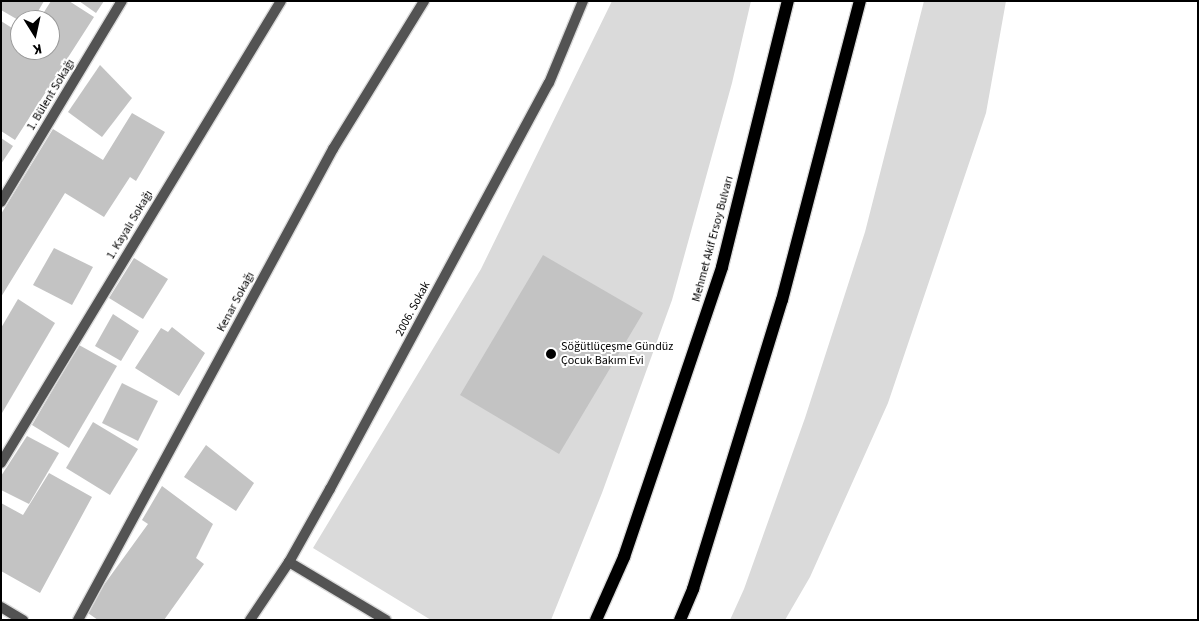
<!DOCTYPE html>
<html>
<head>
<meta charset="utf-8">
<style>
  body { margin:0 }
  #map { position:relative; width:1199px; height:621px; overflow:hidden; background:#fff; font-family:"Source Sans 3",sans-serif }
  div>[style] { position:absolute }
  .green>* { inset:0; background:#dadada }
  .building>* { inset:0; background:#c3c3c3 }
  .roads { filter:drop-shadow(1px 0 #dbdbdb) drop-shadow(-1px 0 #dbdbdb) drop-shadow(0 1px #dbdbdb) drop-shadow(0 -1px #dbdbdb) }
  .service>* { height:10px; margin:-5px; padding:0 5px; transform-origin:5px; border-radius:5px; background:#535353 }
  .minor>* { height:10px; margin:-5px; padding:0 5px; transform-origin:5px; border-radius:5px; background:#535353 }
  .tertiary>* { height:10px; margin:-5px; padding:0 5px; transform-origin:5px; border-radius:5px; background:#535353 }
  .primary>* { height:12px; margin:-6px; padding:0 6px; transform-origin:6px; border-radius:6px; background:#000 }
  .dots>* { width:14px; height:14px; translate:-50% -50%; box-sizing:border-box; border:2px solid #fff; border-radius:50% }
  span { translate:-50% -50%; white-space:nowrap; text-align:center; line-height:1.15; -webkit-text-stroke:4px #fff; paint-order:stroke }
  .street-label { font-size:12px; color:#000 }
  .poi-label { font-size:12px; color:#000 }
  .left { translate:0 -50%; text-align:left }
  .frame { position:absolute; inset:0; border:2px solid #000; pointer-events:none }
  .north { position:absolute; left:10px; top:10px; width:50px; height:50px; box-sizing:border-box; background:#fff; border:1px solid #999; border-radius:50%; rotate:170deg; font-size:14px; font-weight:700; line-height:20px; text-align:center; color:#000 }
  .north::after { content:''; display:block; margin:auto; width:18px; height:22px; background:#000; clip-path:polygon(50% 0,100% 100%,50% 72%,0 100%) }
</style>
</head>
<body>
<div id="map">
  <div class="green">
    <div style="clip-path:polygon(612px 1px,751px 1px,732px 83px,672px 300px,602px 493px,551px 620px,431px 620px,313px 548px,481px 269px)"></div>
    <div style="clip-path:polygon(924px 1px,1006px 1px,986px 113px,888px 403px,810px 577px,785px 620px,730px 620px,744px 589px,805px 418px,865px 232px)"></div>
  </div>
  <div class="building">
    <div style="clip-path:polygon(1px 1px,44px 1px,33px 20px,20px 21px,1px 10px)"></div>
    <div style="clip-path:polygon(51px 1px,69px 1px,94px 17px,15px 140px,1px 131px,1px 21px,20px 33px,20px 50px,50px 50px,50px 20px,39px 20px)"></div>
    <div style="clip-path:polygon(79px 1px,104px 1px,96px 13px)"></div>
    <div style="clip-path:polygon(100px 65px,132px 98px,102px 137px,68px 112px)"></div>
    <div style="clip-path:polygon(132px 113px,165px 132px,136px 181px,130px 177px,104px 217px,65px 193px,1px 297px,1px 214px,53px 129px,103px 160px)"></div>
    <div style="clip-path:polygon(1px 138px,13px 146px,1px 164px)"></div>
    <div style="clip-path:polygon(54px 248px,93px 267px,72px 305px,33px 285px)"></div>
    <div style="clip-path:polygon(543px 255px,643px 313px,559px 454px,460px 395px)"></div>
    <div style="clip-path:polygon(134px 258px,168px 279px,143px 319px,109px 298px)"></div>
    <div style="clip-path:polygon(18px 299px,55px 323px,2px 413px,1px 328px)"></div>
    <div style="clip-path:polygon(113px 314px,139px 331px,121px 361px,95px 346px)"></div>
    <div style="clip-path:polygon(172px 327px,205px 353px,179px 396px,135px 368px,161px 328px,168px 332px)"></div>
    <div style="clip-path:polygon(79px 345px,117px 366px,69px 448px,32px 425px)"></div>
    <div style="clip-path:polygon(122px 383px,158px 401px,138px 441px,102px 423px)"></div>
    <div style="clip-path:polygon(93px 422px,138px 449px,110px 495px,66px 468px)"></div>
    <div style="clip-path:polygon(27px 436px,59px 453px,29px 504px,1px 490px,1px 476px)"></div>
    <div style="clip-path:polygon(206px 445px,254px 483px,236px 511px,184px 477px)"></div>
    <div style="clip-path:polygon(49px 473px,92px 497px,40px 593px,1px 571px,1px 503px,23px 515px)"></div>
    <div style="clip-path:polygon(162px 486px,213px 524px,196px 558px,204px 564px,164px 620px,98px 620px,85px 611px,148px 524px,142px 520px)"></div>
  </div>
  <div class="roads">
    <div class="service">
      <div style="left:289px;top:562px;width:113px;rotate:30.9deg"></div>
    </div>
    <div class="minor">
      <div style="left:1px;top:202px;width:235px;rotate:-59deg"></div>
      <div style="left:1px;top:463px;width:540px;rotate:-58.78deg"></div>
      <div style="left:78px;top:620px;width:536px;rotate:-61.57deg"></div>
      <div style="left:333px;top:149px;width:174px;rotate:-58.4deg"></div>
      <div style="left:250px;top:620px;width:70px;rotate:-56.1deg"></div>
      <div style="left:289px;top:562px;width:84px;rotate:-60.7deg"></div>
      <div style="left:330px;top:489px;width:461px;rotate:-61.7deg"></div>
      <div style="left:549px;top:83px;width:89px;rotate:-67.5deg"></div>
    </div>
    <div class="tertiary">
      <div style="left:1px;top:607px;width:26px;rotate:31deg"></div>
    </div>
    <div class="primary">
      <div style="left:596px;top:620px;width:69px;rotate:-66deg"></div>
      <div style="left:624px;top:557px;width:306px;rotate:-71.3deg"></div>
      <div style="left:722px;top:267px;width:274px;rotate:-76.1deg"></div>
      <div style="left:680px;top:620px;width:34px;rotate:-67deg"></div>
      <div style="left:693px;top:589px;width:302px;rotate:-72.9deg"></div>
      <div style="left:782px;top:300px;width:309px;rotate:-75.4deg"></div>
    </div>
  </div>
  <div class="dots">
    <div style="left:551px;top:354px;background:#000"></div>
  </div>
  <div class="street-label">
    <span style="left:51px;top:95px;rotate:-59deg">1. Bülent Sokağı</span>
    <span style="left:130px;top:225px;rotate:-59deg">1. Kayalı Sokağı</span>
    <span style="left:713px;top:239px;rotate:-75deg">Mehmet Akif Ersoy Bulvarı</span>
    <span style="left:236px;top:302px;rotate:-62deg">Kenar Sokağı</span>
    <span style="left:413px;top:309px;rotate:-62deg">2006. Sokak</span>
  </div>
  <div class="poi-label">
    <span class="left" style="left:561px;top:354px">Söğütlüçeşme Gündüz<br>Çocuk Bakım Evi</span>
  </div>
  <div class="frame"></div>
  <div class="north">K</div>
</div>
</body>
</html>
